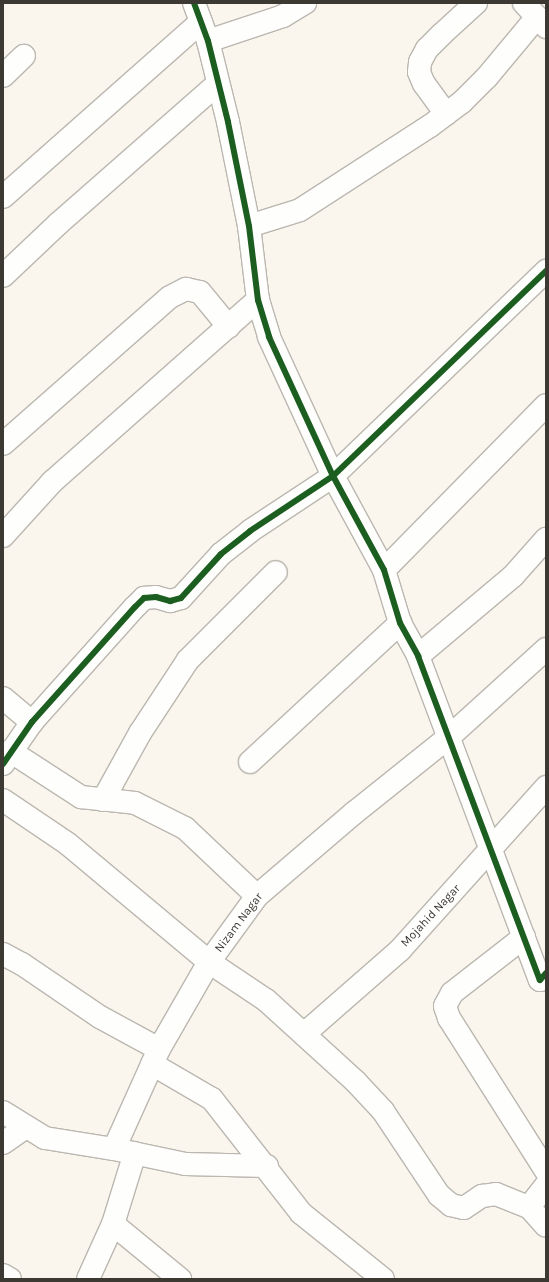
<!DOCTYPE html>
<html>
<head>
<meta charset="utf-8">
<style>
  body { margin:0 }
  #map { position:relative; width:549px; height:1282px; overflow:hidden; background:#faf6ee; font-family:Karla,sans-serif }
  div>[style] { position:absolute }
  .roads { filter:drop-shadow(1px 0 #bbb7b0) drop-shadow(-1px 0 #bbb7b0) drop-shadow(0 1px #bbb7b0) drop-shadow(0 -1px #bbb7b0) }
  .minor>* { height:22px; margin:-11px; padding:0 11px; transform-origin:11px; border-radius:11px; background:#fefefc }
  .cycleway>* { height:6px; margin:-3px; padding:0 3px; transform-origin:3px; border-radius:3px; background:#1b5e20 }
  span { translate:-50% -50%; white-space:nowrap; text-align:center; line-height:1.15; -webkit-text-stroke:4px #fff; paint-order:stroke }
  .street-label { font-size:12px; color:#3c3932 }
  .frame { position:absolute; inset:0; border:4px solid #3c3932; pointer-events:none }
</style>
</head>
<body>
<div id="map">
  <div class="roads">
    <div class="minor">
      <div style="left:194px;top:3px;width:40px;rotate:69.8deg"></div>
      <div style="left:208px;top:41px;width:83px;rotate:76.1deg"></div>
      <div style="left:228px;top:122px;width:106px;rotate:78.6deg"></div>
      <div style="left:249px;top:226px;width:75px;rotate:83.1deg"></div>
      <div style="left:258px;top:300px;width:39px;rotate:73deg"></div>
      <div style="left:269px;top:337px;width:153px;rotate:65.3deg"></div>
      <div style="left:333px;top:476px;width:107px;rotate:61.5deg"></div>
      <div style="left:384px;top:570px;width:55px;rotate:73.2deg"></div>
      <div style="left:400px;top:623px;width:38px;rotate:61deg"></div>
      <div style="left:418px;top:656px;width:346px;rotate:69.4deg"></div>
      <div style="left:540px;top:980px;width:9px;rotate:-49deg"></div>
      <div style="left:524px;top:3px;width:33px;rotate:47deg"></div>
      <div style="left:208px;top:41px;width:79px;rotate:-18.4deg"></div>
      <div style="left:283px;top:16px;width:26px;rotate:-31deg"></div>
      <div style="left:3px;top:76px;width:29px;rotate:-44deg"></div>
      <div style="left:446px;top:114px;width:37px;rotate:-126deg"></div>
      <div style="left:424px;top:84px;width:13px;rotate:-113deg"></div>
      <div style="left:419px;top:72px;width:10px;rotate:-84deg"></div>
      <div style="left:420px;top:62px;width:15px;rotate:-62deg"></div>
      <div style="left:427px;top:49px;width:21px;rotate:-45deg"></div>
      <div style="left:442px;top:34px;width:46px;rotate:-42.4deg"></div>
      <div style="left:3px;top:197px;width:264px;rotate:-41.5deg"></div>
      <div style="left:249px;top:226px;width:53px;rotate:-17.4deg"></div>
      <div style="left:300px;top:210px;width:155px;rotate:-32.9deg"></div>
      <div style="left:430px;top:126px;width:40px;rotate:-37deg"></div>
      <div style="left:462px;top:102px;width:35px;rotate:-45deg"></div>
      <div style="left:487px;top:77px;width:78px;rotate:-50.2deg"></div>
      <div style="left:3px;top:276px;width:77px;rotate:-43.4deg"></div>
      <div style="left:59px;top:223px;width:210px;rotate:-41.3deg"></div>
      <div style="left:3px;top:444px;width:222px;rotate:-41.4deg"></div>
      <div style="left:170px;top:297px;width:18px;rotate:-27deg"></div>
      <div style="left:186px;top:289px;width:14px;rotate:12deg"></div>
      <div style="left:200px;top:292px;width:45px;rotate:50.4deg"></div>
      <div style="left:3px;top:536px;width:73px;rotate:-47.8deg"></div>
      <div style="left:52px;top:482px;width:275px;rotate:-41.5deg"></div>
      <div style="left:384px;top:570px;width:231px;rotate:-45.5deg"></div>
      <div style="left:418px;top:656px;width:124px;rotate:-40.1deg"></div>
      <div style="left:513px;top:576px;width:50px;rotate:-48.3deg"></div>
      <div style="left:3px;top:698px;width:38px;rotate:40deg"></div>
      <div style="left:10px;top:751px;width:85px;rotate:32.9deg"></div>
      <div style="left:81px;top:797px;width:54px;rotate:6.3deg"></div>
      <div style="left:135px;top:803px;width:56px;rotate:26.6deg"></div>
      <div style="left:185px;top:828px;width:99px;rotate:43.4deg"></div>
      <div style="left:250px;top:762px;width:205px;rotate:-42.8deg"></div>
      <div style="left:3px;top:764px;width:51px;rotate:-55.4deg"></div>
      <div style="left:32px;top:722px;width:154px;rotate:-48.2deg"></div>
      <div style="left:135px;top:607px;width:13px;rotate:-45deg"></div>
      <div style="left:144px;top:598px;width:12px;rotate:-5deg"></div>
      <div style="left:156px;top:597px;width:15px;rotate:16deg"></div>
      <div style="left:170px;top:601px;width:11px;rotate:-15deg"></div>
      <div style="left:181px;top:598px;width:59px;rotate:-47.7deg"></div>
      <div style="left:221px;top:554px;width:37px;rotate:-38deg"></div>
      <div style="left:250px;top:531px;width:100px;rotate:-33.5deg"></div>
      <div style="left:333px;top:476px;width:296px;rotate:-43.9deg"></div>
      <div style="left:3px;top:800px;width:78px;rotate:34.1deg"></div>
      <div style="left:68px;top:844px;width:184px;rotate:39.9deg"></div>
      <div style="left:209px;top:962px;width:69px;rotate:33.7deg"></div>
      <div style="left:266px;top:1000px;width:122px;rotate:42.3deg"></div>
      <div style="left:356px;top:1082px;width:40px;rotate:47deg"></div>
      <div style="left:383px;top:1111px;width:101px;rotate:56.3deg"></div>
      <div style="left:439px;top:1195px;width:16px;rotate:40deg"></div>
      <div style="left:451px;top:1205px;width:13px;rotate:13deg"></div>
      <div style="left:464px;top:1208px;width:22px;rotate:-34deg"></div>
      <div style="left:482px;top:1196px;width:14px;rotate:-8deg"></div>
      <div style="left:496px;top:1194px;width:35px;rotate:22deg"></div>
      <div style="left:529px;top:1207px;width:25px;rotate:48deg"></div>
      <div style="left:103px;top:800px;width:77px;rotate:-61.1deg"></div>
      <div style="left:140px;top:733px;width:87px;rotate:-56.7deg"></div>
      <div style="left:188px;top:660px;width:124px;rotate:-45deg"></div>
      <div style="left:524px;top:937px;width:91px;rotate:142.1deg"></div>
      <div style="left:452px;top:993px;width:15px;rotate:118deg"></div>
      <div style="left:445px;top:1006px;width:13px;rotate:72deg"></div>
      <div style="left:449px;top:1018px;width:181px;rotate:57.6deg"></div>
      <div style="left:3px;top:954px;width:21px;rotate:28deg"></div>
      <div style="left:22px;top:964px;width:94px;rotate:34.2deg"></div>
      <div style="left:100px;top:1017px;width:67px;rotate:28.5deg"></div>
      <div style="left:304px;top:1034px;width:128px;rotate:-41.2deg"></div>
      <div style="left:400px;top:950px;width:219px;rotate:-48.1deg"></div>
      <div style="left:152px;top:1064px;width:69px;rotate:30.3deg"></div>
      <div style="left:212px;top:1099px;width:145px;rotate:52deg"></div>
      <div style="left:301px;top:1213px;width:105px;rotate:38.8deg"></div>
      <div style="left:3px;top:1112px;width:49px;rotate:31.8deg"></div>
      <div style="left:45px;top:1138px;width:70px;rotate:9.1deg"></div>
      <div style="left:114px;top:1149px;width:73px;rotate:11.9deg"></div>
      <div style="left:185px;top:1164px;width:82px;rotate:1.4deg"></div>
      <div style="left:3px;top:1143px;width:28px;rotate:-35deg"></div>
      <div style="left:114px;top:1149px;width:110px;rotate:-65.8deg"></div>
      <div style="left:159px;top:1049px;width:100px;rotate:-60.1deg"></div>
      <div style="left:209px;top:962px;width:82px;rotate:-54deg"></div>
      <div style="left:257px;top:896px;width:128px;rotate:-40.6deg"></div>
      <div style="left:354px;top:813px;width:122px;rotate:-38.7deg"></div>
      <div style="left:449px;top:737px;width:131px;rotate:-42.2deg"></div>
      <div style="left:529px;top:1207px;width:28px;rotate:-52deg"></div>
      <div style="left:113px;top:1224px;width:87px;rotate:39.4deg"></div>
      <div style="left:3px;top:1275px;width:8px;rotate:30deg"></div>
      <div style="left:88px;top:1279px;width:60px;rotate:-65.6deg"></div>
      <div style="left:113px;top:1224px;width:74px;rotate:-72.8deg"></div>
    </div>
  </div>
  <div class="cycleway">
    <div style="left:194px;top:3px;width:40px;rotate:69.8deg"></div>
    <div style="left:208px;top:41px;width:83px;rotate:76.1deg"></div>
    <div style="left:228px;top:122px;width:106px;rotate:78.6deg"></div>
    <div style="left:249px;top:226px;width:75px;rotate:83.1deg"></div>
    <div style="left:258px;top:300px;width:39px;rotate:73deg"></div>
    <div style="left:269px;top:337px;width:153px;rotate:65.3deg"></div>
    <div style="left:333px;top:476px;width:107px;rotate:61.5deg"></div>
    <div style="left:384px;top:570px;width:55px;rotate:73.2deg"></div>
    <div style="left:400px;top:623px;width:38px;rotate:61deg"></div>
    <div style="left:418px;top:656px;width:346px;rotate:69.4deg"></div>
    <div style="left:540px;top:980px;width:9px;rotate:-49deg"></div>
    <div style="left:3px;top:764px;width:51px;rotate:-55.4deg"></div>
    <div style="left:32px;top:722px;width:154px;rotate:-48.2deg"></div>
    <div style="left:135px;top:607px;width:13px;rotate:-45deg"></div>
    <div style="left:144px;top:598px;width:12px;rotate:-5deg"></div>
    <div style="left:156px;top:597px;width:15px;rotate:16deg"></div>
    <div style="left:170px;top:601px;width:11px;rotate:-15deg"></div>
    <div style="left:181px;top:598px;width:59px;rotate:-47.7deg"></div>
    <div style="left:221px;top:554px;width:37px;rotate:-38deg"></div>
    <div style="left:250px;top:531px;width:100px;rotate:-33.5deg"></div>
    <div style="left:333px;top:476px;width:296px;rotate:-43.9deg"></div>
  </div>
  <div class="street-label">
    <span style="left:431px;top:916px;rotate:-47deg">Mojahid Nagar</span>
    <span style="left:239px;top:923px;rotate:-53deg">Nizam Nagar</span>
  </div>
  <div class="frame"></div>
</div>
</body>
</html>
